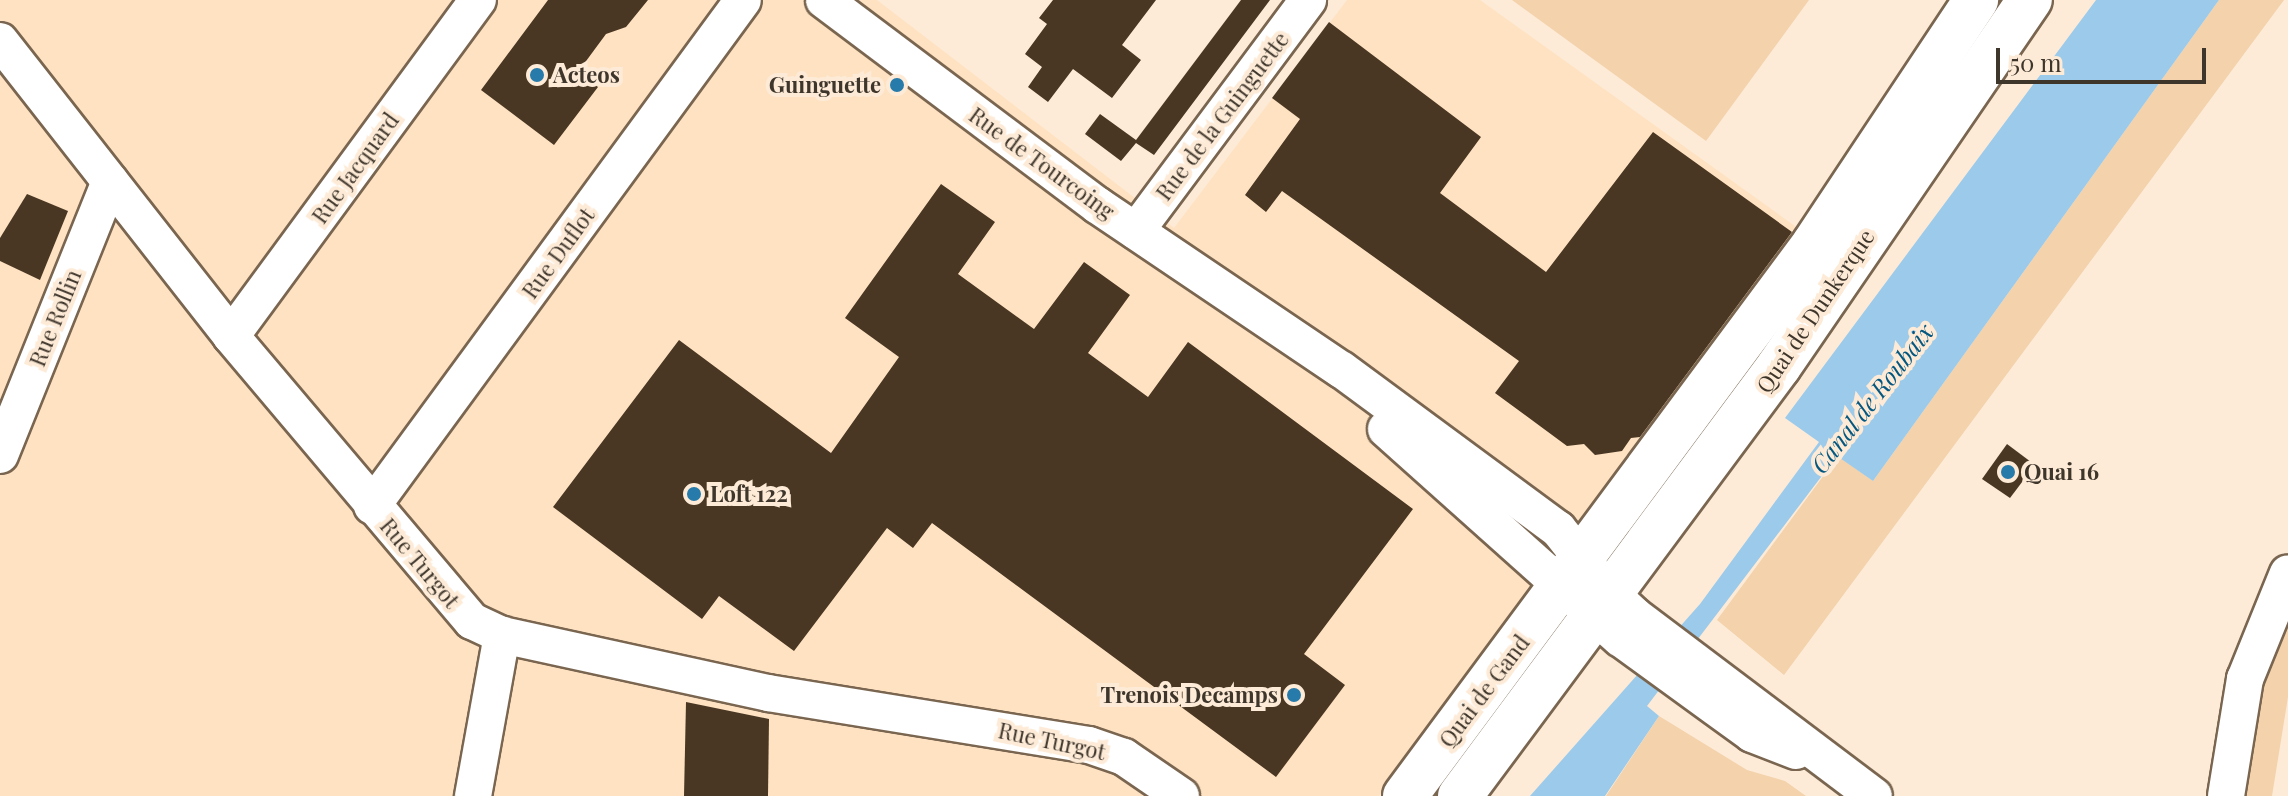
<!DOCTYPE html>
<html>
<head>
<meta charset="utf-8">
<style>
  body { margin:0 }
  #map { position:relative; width:2288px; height:796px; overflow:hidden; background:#fdebd7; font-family:"Playfair Display",serif }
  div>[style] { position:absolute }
  .built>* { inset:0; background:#fee2c2 }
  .green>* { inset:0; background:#f3d2ac }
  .water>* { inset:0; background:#9ccaea }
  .building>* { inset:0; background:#493723 }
  .roads { filter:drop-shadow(2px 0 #7a6650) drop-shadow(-2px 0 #7a6650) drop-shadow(0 2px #7a6650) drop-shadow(0 -2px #7a6650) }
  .minor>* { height:36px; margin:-18px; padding:0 18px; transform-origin:18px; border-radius:18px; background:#fff }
  .major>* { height:44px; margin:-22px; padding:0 22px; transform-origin:22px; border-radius:22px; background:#fff }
  .dots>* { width:22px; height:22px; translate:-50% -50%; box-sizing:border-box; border:4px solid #fdebd7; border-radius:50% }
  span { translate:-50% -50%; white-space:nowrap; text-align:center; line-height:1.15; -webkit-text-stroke:8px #fdebd7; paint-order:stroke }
  .poi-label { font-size:22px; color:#3e352b; font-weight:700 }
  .left { translate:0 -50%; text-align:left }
  .right { translate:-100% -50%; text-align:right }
  .street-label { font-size:22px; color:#3e352b }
  .water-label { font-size:24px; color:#045780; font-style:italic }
  .scale { position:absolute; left:1996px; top:48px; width:210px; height:36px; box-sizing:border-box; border:4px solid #3e352b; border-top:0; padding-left:10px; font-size:24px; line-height:28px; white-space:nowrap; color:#3e352b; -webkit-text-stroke:6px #fdebd7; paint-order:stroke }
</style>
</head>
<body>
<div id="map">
  <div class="built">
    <div style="clip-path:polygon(0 0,877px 0,1174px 228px,1347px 0,1480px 0,1806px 234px,1379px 796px,0 796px)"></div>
  </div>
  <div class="green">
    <div style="clip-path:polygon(1512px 0,1809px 0,1706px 141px)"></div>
    <div style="clip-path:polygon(2219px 0,2284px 0,1784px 675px,1717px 620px,1838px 456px,1873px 481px)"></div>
    <div style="clip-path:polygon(2288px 609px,2288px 697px,2272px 796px,2243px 796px,2265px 657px)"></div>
    <div style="clip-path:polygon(1659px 716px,1747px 770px,1785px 781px,1806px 796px,1606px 796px)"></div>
  </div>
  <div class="water">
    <div style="clip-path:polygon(2096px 0,2219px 0,1873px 481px,1837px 456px,1647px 706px,1659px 716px,1605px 796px,1530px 796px,1700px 604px,1819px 442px,1785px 418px)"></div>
  </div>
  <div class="building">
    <div style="clip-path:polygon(548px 0,648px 0,626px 27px,606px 34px,578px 72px,598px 87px,554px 145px,481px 90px)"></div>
    <div style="clip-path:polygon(1053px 0,1156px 0,1122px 45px,1141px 60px,1112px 98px,1073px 69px,1048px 102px,1028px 87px,1042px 67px,1025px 54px,1047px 24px,1039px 18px)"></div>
    <div style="clip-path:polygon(1241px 0,1270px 0,1154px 155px,1136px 143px,1121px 161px,1085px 134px,1100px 114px,1136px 140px)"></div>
    <div style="clip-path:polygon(1329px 22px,1481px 137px,1440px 193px,1546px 272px,1653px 132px,1792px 232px,1640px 437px,1631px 438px,1622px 451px,1595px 455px,1584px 444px,1567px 446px,1495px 393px,1519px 361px,1282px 191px,1266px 212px,1245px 195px,1300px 119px,1272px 98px)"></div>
    <div style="clip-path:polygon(941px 184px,995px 222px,958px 274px,1034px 329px,1084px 262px,1130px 295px,1088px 353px,1148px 397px,1188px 342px,1413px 509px,1304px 654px,1345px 685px,1276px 777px,932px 523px,913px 548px,887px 528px,794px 651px,719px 596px,702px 619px,553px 507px,679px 340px,831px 453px,899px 357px,845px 318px)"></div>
    <div style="clip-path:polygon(27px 194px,68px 211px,40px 280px,0 261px,0 238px)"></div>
    <div style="clip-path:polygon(2007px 444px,2035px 465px,2010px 498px,1982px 479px)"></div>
    <div style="clip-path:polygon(686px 702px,769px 719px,768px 796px,684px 796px)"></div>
  </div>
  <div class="roads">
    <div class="minor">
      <div style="left:824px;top:0;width:341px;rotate:36.9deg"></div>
      <div style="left:1097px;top:205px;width:295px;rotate:34deg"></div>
      <div style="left:1342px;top:370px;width:268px;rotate:36.4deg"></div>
      <div style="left:1558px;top:529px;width:75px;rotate:51.5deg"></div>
      <div style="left:1605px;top:588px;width:41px;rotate:43deg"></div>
      <div style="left:1635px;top:616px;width:299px;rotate:37deg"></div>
      <div style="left:0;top:41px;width:375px;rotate:51.9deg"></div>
      <div style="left:231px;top:336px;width:373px;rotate:49.8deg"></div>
      <div style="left:472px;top:621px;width:33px;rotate:25deg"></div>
      <div style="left:502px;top:635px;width:272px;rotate:12.3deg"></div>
      <div style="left:768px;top:693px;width:325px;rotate:9.2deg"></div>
      <div style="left:1089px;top:745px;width:37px;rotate:19deg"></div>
      <div style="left:1124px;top:757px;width:69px;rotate:34.4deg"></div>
      <div style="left:1136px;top:231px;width:288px;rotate:-53.3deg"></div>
      <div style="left:231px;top:336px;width:417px;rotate:-53.7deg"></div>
      <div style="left:1386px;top:429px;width:314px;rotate:41.8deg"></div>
      <div style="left:1620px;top:638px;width:163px;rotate:36deg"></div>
      <div style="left:1752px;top:734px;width:47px;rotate:21.1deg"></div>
      <div style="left:0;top:455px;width:295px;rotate:-68.1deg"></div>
      <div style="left:372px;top:506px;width:627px;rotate:-53.75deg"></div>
      <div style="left:473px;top:796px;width:164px;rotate:-79.8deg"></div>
      <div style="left:2226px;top:796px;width:119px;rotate:-80.8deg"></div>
      <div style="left:2245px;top:679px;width:114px;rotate:-67.9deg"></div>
    </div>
    <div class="major">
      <div style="left:1405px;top:796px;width:687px;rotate:-53.46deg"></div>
      <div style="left:1814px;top:244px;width:293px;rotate:-56.4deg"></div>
      <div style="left:1460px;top:796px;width:535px;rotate:-53.43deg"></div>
      <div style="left:1779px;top:366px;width:444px;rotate:-55.6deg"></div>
    </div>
  </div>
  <div class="dots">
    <div style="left:537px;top:75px;background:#267bab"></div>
    <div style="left:897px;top:85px;background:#267bab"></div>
    <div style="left:2008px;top:472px;background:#267bab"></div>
    <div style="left:694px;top:494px;background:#267bab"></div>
    <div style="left:1294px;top:695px;background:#267bab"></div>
  </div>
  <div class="poi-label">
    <span class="left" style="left:553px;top:75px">Acteos</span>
    <span class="right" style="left:881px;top:85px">Guinguette</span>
    <span class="left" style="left:2024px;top:472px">Quai 16</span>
    <span class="left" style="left:710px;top:494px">Loft 122</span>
    <span class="right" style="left:1278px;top:695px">Trenois Decamps</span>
  </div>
  <div class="street-label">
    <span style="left:1222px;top:116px;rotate:-53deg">Rue de la Guinguette</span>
    <span style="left:1042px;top:163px;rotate:36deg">Rue de Tourcoing</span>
    <span style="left:355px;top:168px;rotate:-54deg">Rue Jacquard</span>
    <span style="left:558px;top:253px;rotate:-54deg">Rue Duflot</span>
    <span style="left:1815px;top:311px;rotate:-56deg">Quai de Dunkerque</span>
    <span style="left:55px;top:318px;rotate:-68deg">Rue Rollin</span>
    <span style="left:420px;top:563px;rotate:50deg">Rue Turgot</span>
    <span style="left:1484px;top:691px;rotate:-53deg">Quai de Gand</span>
    <span style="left:1052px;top:741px;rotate:12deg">Rue Turgot</span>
  </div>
  <div class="water-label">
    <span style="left:1872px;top:398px;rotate:-52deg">Canal de Roubaix</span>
  </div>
  <div class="scale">50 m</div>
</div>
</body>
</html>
